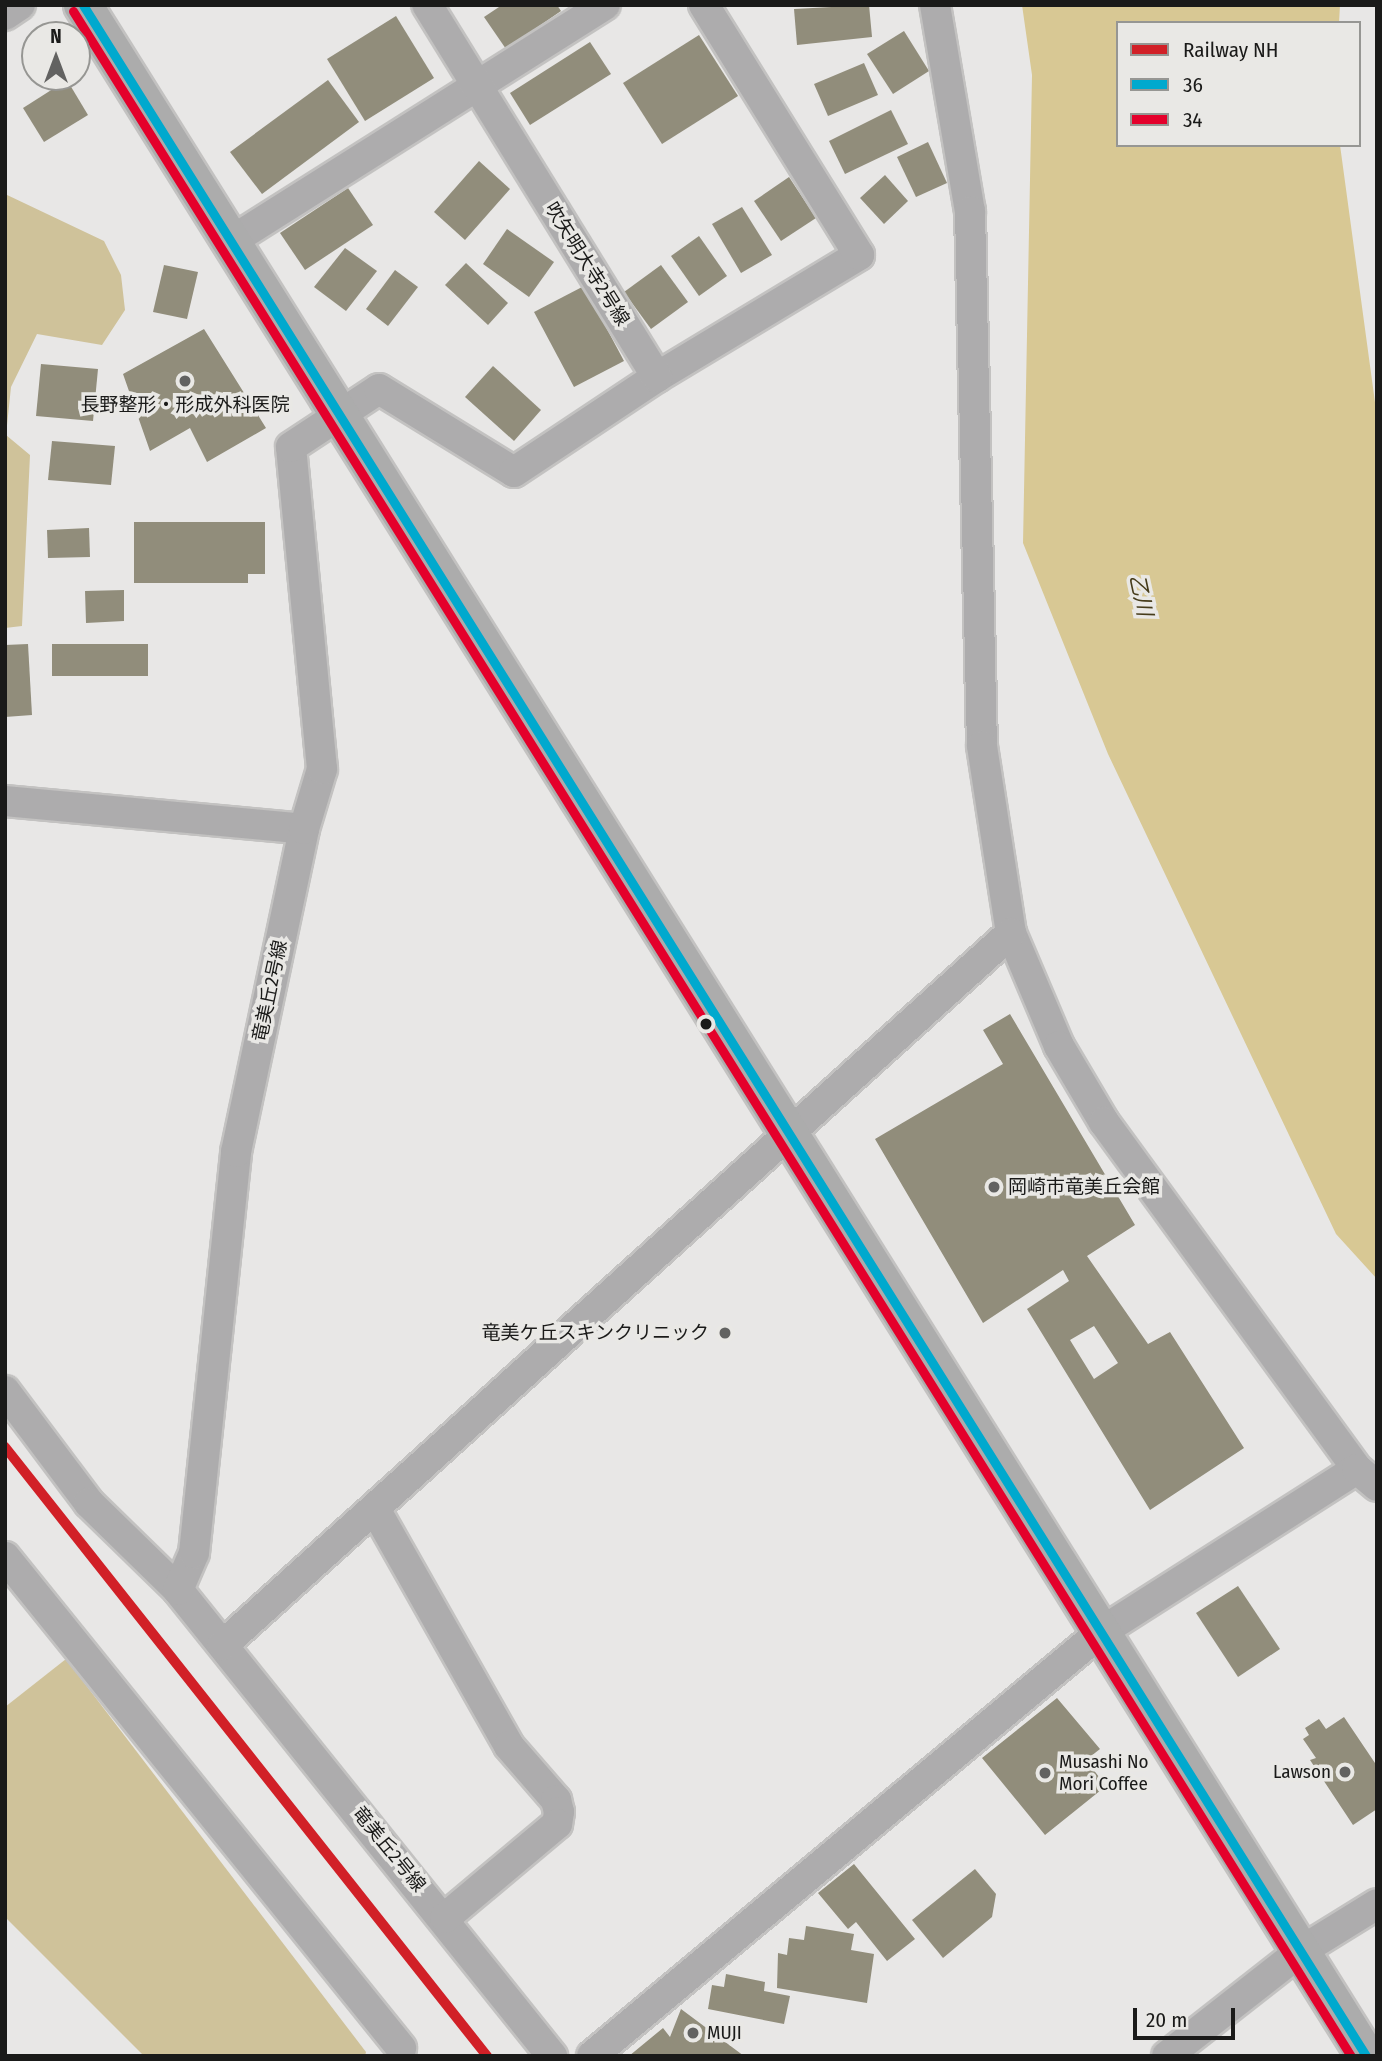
<!DOCTYPE html>
<html>
<head>
<meta charset="utf-8">
<style>
  body { margin:0 }
  #map { position:relative; width:1382px; height:2061px; overflow:hidden; background:#e8e7e6; font-family:"Fira Sans Condensed","Noto Sans JP",sans-serif }
  div>[style] { position:absolute }
  .forest>* { inset:0; background:#cfc29a }
  .water>* { inset:0; background:#d8c894 }
  .building>* { inset:0; background:#918d7b }
  .roads { filter:drop-shadow(2px 0 #c3c2c1) drop-shadow(-2px 0 #c3c2c1) drop-shadow(0 2px #c3c2c1) drop-shadow(0 -2px #c3c2c1) }
  .street>* { height:30px; margin:-15px; padding:0 15px; transform-origin:15px; border-radius:15px; background:#adacad }
  .secondary>* { height:38px; margin:-19px; padding:0 19px; transform-origin:19px; border-radius:19px; background:#acacac }
  .bus-1>* { height:9px; margin:-4.5px; padding:0 4.5px; transform-origin:4.5px; border-radius:4.5px; background:#00a9ce }
  .bus-2>* { height:9px; margin:-4.5px; padding:0 4.5px; transform-origin:4.5px; border-radius:4.5px; background:#e4002b }
  .rail-1>* { height:10px; margin:-5px; padding:0 5px; transform-origin:5px; border-radius:5px; background:#d12027 }
  .dots>* { width:19px; height:19px; translate:-50% -50%; box-sizing:border-box; border:4px solid #e9e8e5; border-radius:50% }
  span { translate:-50% -50%; white-space:nowrap; text-align:center; line-height:1.15; -webkit-text-stroke:7px #e9e8e5; paint-order:stroke }
  .street-label { font-size:19px; color:#1a1a19 }
  .poi-label { font-size:19px; color:#1a1a19 }
  .left { translate:0 -50%; text-align:left }
  .right { translate:-100% -50%; text-align:right }
  .water-label { font-size:21px; color:#463c1b; font-style:italic }
  .frame { position:absolute; inset:0; border:7px solid #1a1a19; pointer-events:none }
  .legend { position:absolute; left:1116px; top:21px; width:245px; height:126px; box-sizing:border-box; background:#e9e8e5; border:2px solid #969693; margin:0; padding:9px 12px; list-style:none; font-size:21px; color:#1a1a19 }
  .legend li { display:flex; align-items:center; gap:14px; height:35px }
  .legend b { width:35px; border:2px solid #969693 }
  .north { position:absolute; left:21px; top:21px; width:70px; height:70px; box-sizing:border-box; background:#e9e8e5; border:2px solid #969693; border-radius:50%; rotate:0deg; font-size:19px; font-weight:700; line-height:28px; text-align:center; color:#1a1a19 }
  .north::after { content:''; display:block; margin:auto; width:24px; height:32px; background:#626261; clip-path:polygon(50% 0,100% 100%,50% 72%,0 100%) }
  .scale { position:absolute; left:1133px; top:2008px; width:102px; height:32px; box-sizing:border-box; border:4px solid #1a1a19; border-top:0; padding-left:9px; font-size:21px; line-height:24px; white-space:nowrap; color:#1a1a19; -webkit-text-stroke:5px #e9e8e5; paint-order:stroke }
</style>
</head>
<body>
<div id="map">
  <div class="forest">
    <div style="clip-path:polygon(5px 194px,104px 241px,121px 275px,125px 310px,102px 345px,37px 334px,11px 387px,6px 435px,30px 455px,22px 626px,5px 628px)"></div>
    <div style="clip-path:polygon(66px 1659px,366px 2052px,365px 2056px,144px 2056px,5px 1917px,5px 1707px)"></div>
  </div>
  <div class="water">
    <div style="clip-path:polygon(1022px 5px,1340px 5px,1339px 23px,1118px 23px,1118px 145px,1340px 145px,1377px 417px,1377px 1279px,1336px 1234px,1108px 754px,1023px 543px,1032px 75px)"></div>
  </div>
  <div class="building">
    <div style="clip-path:polygon(502px 5px,557px 5px,561px 11px,506px 49px,484px 17px)"></div>
    <div style="clip-path:polygon(869px 5px,872px 37px,797px 45px,794px 9px)"></div>
    <div style="clip-path:polygon(396px 16px,434px 78px,365px 121px,327px 59px)"></div>
    <div style="clip-path:polygon(904px 31px,929px 71px,893px 94px,867px 54px)"></div>
    <div style="clip-path:polygon(699px 35px,738px 96px,662px 144px,623px 83px)"></div>
    <div style="clip-path:polygon(590px 42px,611px 74px,530px 125px,510px 93px)"></div>
    <div style="clip-path:polygon(864px 63px,878px 95px,828px 116px,814px 84px)"></div>
    <div style="clip-path:polygon(67px 80px,88px 115px,44px 142px,23px 108px)"></div>
    <div style="clip-path:polygon(328px 80px,359px 122px,262px 194px,230px 152px)"></div>
    <div style="clip-path:polygon(891px 110px,908px 144px,845px 174px,829px 141px)"></div>
    <div style="clip-path:polygon(928px 142px,947px 183px,916px 197px,897px 157px)"></div>
    <div style="clip-path:polygon(479px 161px,510px 189px,465px 240px,434px 212px)"></div>
    <div style="clip-path:polygon(885px 175px,908px 201px,884px 224px,860px 198px)"></div>
    <div style="clip-path:polygon(789px 177px,816px 218px,781px 241px,754px 201px)"></div>
    <div style="clip-path:polygon(348px 188px,373px 225px,305px 270px,280px 233px)"></div>
    <div style="clip-path:polygon(742px 207px,772px 255px,741px 273px,712px 224px)"></div>
    <div style="clip-path:polygon(507px 229px,554px 262px,529px 297px,483px 264px)"></div>
    <div style="clip-path:polygon(699px 236px,727px 276px,699px 296px,671px 256px)"></div>
    <div style="clip-path:polygon(345px 248px,377px 271px,346px 311px,314px 287px)"></div>
    <div style="clip-path:polygon(466px 263px,508px 303px,488px 325px,445px 285px)"></div>
    <div style="clip-path:polygon(164px 265px,198px 272px,187px 319px,153px 312px)"></div>
    <div style="clip-path:polygon(661px 265px,688px 302px,651px 329px,624px 292px)"></div>
    <div style="clip-path:polygon(395px 270px,418px 287px,388px 326px,366px 309px)"></div>
    <div style="clip-path:polygon(584px 286px,624px 361px,574px 387px,534px 312px)"></div>
    <div style="clip-path:polygon(204px 329px,266px 428px,207px 462px,190px 428px,150px 451px,123px 374px)"></div>
    <div style="clip-path:polygon(41px 364px,98px 369px,93px 421px,36px 416px)"></div>
    <div style="clip-path:polygon(493px 366px,541px 410px,514px 441px,465px 397px)"></div>
    <div style="clip-path:polygon(52px 441px,115px 446px,111px 485px,48px 480px)"></div>
    <div style="clip-path:polygon(134px 522px,265px 522px,265px 574px,248px 574px,248px 583px,134px 583px)"></div>
    <div style="clip-path:polygon(89px 528px,90px 557px,48px 558px,47px 530px)"></div>
    <div style="clip-path:polygon(124px 590px,124px 621px,86px 623px,85px 591px)"></div>
    <div style="clip-path:polygon(28px 644px,32px 715px,5px 717px,5px 645px)"></div>
    <div style="clip-path:polygon(52px 644px,148px 644px,148px 676px,52px 676px)"></div>
    <div style="clip-path:polygon(evenodd,1010px 1014px,1135px 1225px,1087px 1256px,1148px 1344px,1170px 1332px,1244px 1448px,1150px 1510px,1027px 1309px,1069px 1281px,1063px 1270px,983px 1323px,875px 1139px,1003px 1064px,983px 1030px,1010px 1014px,1094px 1326px,1118px 1363px,1094px 1379px,1070px 1340px,1094px 1326px)"></div>
    <div style="clip-path:polygon(1238px 1586px,1280px 1649px,1238px 1677px,1196px 1613px)"></div>
    <div style="clip-path:polygon(1057px 1698px,1100px 1749px,1086px 1760px,1106px 1786px,1045px 1835px,982px 1758px)"></div>
    <div style="clip-path:polygon(1344px 1717px,1377px 1766px,1377px 1809px,1353px 1825px,1310px 1760px,1316px 1758px,1303px 1739px,1309px 1735px,1305px 1728px,1319px 1719px,1326px 1729px)"></div>
    <div style="clip-path:polygon(854px 1864px,915px 1939px,887px 1961px,856px 1922px,848px 1929px,818px 1893px)"></div>
    <div style="clip-path:polygon(975px 1869px,996px 1894px,992px 1917px,943px 1958px,912px 1920px)"></div>
    <div style="clip-path:polygon(806px 1926px,854px 1934px,851px 1950px,874px 1954px,867px 2003px,777px 1988px,778px 1953px,787px 1955px,789px 1938px,804px 1940px)"></div>
    <div style="clip-path:polygon(726px 1974px,765px 1982px,764px 1991px,790px 1996px,784px 2024px,708px 2009px,712px 1985px,724px 1987px)"></div>
    <div style="clip-path:polygon(681px 2009px,744px 2056px,629px 2056px,663px 2028px,670px 2037px)"></div>
  </div>
  <div class="roads">
    <div class="street">
      <div style="left:935px;top:5px;width:209px;rotate:80.4deg"></div>
      <div style="left:970px;top:211px;width:535px;rotate:88.72deg"></div>
      <div style="left:982px;top:746px;width:189px;rotate:81.2deg"></div>
      <div style="left:1011px;top:933px;width:123px;rotate:67deg"></div>
      <div style="left:1059px;top:1046px;width:88px;rotate:59.4deg"></div>
      <div style="left:1104px;top:1122px;width:429px;rotate:53.9deg"></div>
      <div style="left:5px;top:15px;width:18px;rotate:-34deg"></div>
      <div style="left:233px;top:240px;width:440px;rotate:-32.3deg"></div>
      <div style="left:657px;top:377px;width:236px;rotate:-31.1deg"></div>
      <div style="left:859px;top:255px;width:294px;rotate:-121.8deg"></div>
      <div style="left:5px;top:801px;width:300px;rotate:5.3deg"></div>
      <div style="left:5px;top:1391px;width:140px;rotate:53.1deg"></div>
      <div style="left:89px;top:1503px;width:124px;rotate:44.3deg"></div>
      <div style="left:178px;top:1590px;width:598px;rotate:51.25deg"></div>
      <div style="left:375px;top:1509px;width:272px;rotate:60.5deg"></div>
      <div style="left:509px;top:1746px;width:72px;rotate:49deg"></div>
      <div style="left:556px;top:1800px;width:12px;rotate:76deg"></div>
      <div style="left:559px;top:1812px;width:12px;rotate:99deg"></div>
      <div style="left:557px;top:1824px;width:146px;rotate:140deg"></div>
      <div style="left:5px;top:1557px;width:631px;rotate:51.11deg"></div>
      <div style="left:178px;top:1590px;width:40px;rotate:-66.6deg"></div>
      <div style="left:194px;top:1553px;width:403px;rotate:-84deg"></div>
      <div style="left:236px;top:1152px;width:330px;rotate:-78.1deg"></div>
      <div style="left:304px;top:829px;width:63px;rotate:-73.3deg"></div>
      <div style="left:322px;top:769px;width:323px;rotate:-95.5deg"></div>
      <div style="left:291px;top:447px;width:105px;rotate:-33.4deg"></div>
      <div style="left:379px;top:389px;width:158px;rotate:31.6deg"></div>
      <div style="left:514px;top:472px;width:172px;rotate:-33.6deg"></div>
      <div style="left:657px;top:377px;width:437px;rotate:-121.7deg"></div>
      <div style="left:223px;top:1645px;width:1062px;rotate:-42.1deg"></div>
      <div style="left:592px;top:2056px;width:662px;rotate:-39.79deg"></div>
      <div style="left:1101px;top:1632px;width:303px;rotate:-32.5deg"></div>
      <div style="left:1357px;top:1469px;width:26px;rotate:40deg"></div>
      <div style="left:1167px;top:2056px;width:170px;rotate:-38.1deg"></div>
      <div style="left:1301px;top:1951px;width:89px;rotate:-31.7deg"></div>
    </div>
    <div class="secondary">
      <div style="left:83px;top:5px;width:2419px;rotate:57.97deg"></div>
    </div>
  </div>
  <div class="bus-1">
    <div style="left:83px;top:5px;width:2419px;rotate:57.97deg"></div>
  </div>
  <div class="bus-2">
    <div style="left:73px;top:11px;width:2411px;rotate:58deg"></div>
  </div>
  <div class="rail-1">
    <div style="left:5px;top:1447px;width:777px;rotate:51.64deg"></div>
  </div>
  <div class="dots">
    <div style="left:185px;top:381px;background:#626261"></div>
    <div style="left:706px;top:1024px;background:#1a1a19"></div>
    <div style="left:994px;top:1187px;background:#626261"></div>
    <div style="left:725px;top:1333px;background:#626261"></div>
    <div style="left:1345px;top:1772px;background:#626261"></div>
    <div style="left:1045px;top:1773px;background:#626261"></div>
    <div style="left:693px;top:2033px;background:#626261"></div>
  </div>
  <div class="street-label">
    <span style="left:587px;top:264px;rotate:58deg">吹矢明大寺2号線</span>
    <span style="left:270px;top:991px;rotate:-78deg">竜美丘2号線</span>
    <span style="left:389px;top:1849px;rotate:51deg">竜美丘2号線</span>
  </div>
  <div class="poi-label">
    <span style="left:185px;top:405px">長野整形・形成外科医院</span>
    <span class="left" style="left:1008px;top:1187px">岡崎市竜美丘会館</span>
    <span class="right" style="left:709px;top:1333px">竜美ケ丘スキンクリニック</span>
    <span class="left" style="left:1059px;top:1773px">Musashi No<br>Mori Coffee</span>
    <span class="right" style="left:1331px;top:1772px">Lawson</span>
    <span class="left" style="left:707px;top:2033px">MUJI</span>
  </div>
  <div class="water-label">
    <span style="left:1141px;top:595px;rotate:78deg">乙川</span>
  </div>
  <div class="frame"></div>
  <ul class="legend">
  <li><b style="height:9px;background:#d12027"></b>Railway NH</li>
  <li><b style="height:9px;background:#00a9ce"></b>36</li>
  <li><b style="height:9px;background:#e4002b"></b>34</li>
  </ul>
  <div class="north">N</div>
  <div class="scale">20 m</div>
</div>
</body>
</html>
